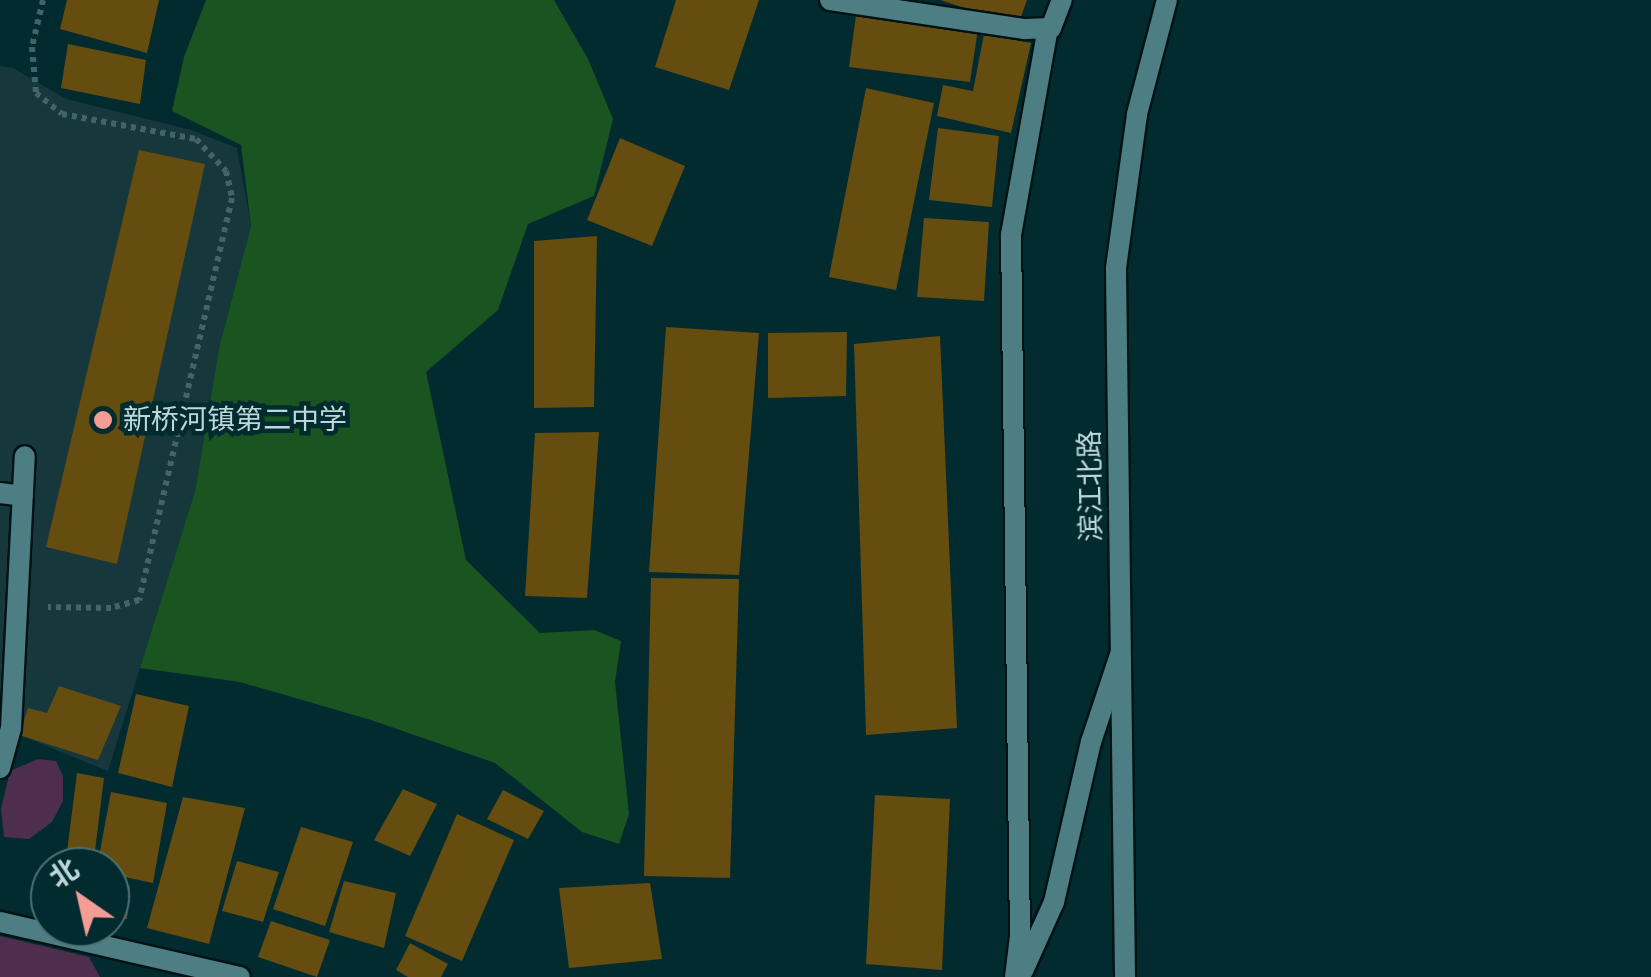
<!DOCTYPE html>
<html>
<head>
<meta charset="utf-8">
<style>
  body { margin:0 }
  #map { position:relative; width:1651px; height:977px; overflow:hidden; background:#022b2f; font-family:Raleway,"Noto Sans SC",sans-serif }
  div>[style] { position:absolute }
  .built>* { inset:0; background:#16373b }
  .green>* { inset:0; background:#4e2e4f }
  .water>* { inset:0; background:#1a5420 }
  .building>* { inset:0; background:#654c0f }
  .path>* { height:6px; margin-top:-3px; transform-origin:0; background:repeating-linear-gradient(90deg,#406468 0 5px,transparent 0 10px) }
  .roads { filter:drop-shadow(2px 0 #001215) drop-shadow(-2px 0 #001215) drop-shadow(0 2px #001215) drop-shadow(0 -2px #001215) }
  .minor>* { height:20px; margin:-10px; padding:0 10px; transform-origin:10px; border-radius:10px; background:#4c7e84 }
  .tertiary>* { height:20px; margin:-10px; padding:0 10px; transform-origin:10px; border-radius:10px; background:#4c7e84 }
  .dots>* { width:28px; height:28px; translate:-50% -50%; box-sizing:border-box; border:5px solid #022b2f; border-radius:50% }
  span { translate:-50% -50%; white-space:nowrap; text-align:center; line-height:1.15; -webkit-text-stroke:9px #022b2f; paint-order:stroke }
  .poi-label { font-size:28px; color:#bed7da }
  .left { translate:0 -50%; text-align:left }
  .street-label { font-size:28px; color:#bed7da }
  .north { position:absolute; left:30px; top:847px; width:100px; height:100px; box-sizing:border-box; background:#022b2f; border:2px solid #4d7073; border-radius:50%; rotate:326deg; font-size:28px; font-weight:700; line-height:40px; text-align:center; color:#bed7da }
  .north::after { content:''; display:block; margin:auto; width:35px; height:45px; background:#f59c94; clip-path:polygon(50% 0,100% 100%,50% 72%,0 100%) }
</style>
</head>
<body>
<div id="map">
  <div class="built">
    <div style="clip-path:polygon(0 66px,13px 68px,66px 99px,191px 130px,237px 148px,251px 226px,219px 348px,195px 491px,108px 771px,0 727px)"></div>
  </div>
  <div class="green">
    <div style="clip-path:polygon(38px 759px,56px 761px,63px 776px,63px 801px,52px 822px,29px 839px,4px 837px,1px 809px,10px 771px)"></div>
    <div style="clip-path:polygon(0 936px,89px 957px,100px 977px,0 977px)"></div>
  </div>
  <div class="water">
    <div style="clip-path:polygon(206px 0,554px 0,588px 59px,613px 119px,594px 196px,528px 224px,498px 310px,426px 372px,466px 560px,540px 633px,594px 630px,621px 641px,615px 682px,629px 814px,619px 844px,582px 832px,495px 763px,371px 720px,240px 682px,140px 668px,195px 491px,219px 348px,251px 226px,241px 145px,172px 111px,184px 57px)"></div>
  </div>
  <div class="building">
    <div style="clip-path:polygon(67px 0,159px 0,147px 53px,60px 29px)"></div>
    <div style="clip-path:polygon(676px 0,759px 0,729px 90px,655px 67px)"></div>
    <div style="clip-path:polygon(940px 0,1027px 0,1018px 25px)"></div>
    <div style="clip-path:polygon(856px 15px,978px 29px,970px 82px,849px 67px)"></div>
    <div style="clip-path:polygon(984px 34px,1031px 43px,1011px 133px,937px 116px,943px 85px,973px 91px)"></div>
    <div style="clip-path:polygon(68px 44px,146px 60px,140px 104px,61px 88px)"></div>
    <div style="clip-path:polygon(866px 88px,934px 103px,896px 290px,829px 277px)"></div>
    <div style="clip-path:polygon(938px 128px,999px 136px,992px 207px,929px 200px)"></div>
    <div style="clip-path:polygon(620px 138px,685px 166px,652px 246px,587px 220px)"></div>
    <div style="clip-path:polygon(139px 150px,205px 164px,117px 564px,46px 547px)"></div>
    <div style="clip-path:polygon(924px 218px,989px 222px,984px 301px,917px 297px)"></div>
    <div style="clip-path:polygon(597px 236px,594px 407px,534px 408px,534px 241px)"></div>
    <div style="clip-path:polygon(666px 327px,759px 333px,739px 575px,649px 572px)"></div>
    <div style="clip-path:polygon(847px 332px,846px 396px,768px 398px,768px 333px)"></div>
    <div style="clip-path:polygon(940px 336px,957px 728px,866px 735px,854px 344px)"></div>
    <div style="clip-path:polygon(599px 432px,587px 598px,525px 596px,535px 433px)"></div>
    <div style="clip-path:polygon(651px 578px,739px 579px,730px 878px,644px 876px)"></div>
    <div style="clip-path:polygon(59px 686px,121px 706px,98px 760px,19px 735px,28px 708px,47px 713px)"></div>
    <div style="clip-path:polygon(136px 694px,189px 706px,172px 787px,118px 773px)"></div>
    <div style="clip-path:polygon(77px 773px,104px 778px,93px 867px,65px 867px)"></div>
    <div style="clip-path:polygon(403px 789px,437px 804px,410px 856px,374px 840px)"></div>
    <div style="clip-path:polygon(503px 790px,544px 811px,528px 839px,487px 819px)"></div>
    <div style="clip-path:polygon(111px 792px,167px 803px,153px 883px,110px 874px,110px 867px,97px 867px)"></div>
    <div style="clip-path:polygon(875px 795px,950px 799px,942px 970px,866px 964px)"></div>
    <div style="clip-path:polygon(183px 797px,245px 808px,209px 944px,147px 928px)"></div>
    <div style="clip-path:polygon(457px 814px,514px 840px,462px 961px,405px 936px)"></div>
    <div style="clip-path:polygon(301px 827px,353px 842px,325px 926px,273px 909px)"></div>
    <div style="clip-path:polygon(237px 861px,279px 872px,263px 922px,222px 911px)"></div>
    <div style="clip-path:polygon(38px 872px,50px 872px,50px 910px,34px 908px)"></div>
    <div style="clip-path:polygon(110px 881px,130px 886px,127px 919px,110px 917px)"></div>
    <div style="clip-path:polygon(344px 881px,396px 893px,384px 948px,329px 932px)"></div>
    <div style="clip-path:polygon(650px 883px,662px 959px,569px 968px,559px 888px)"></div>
    <div style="clip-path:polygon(271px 921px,330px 940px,317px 977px,258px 957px)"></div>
    <div style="clip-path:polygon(410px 943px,448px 964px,441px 977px,408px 977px,396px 970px)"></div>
  </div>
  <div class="path">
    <div style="left:43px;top:0;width:48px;rotate:103.2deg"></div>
    <div style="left:32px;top:47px;width:46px;rotate:85deg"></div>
    <div style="left:36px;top:93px;width:33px;rotate:39deg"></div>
    <div style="left:62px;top:114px;width:136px;rotate:10.6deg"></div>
    <div style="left:196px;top:139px;width:44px;rotate:46.8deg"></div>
    <div style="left:226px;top:171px;width:28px;rotate:77deg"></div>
    <div style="left:232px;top:198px;width:413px;rotate:103deg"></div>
    <div style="left:139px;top:600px;width:29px;rotate:164deg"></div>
    <div style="left:111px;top:608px;width:63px;rotate:-179.1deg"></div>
  </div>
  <div class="roads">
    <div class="minor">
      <div style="left:830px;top:0;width:197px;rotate:8.5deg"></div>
      <div style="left:1025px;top:29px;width:26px;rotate:-2deg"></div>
      <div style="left:1051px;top:28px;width:30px;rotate:-69deg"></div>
      <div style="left:0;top:493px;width:23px;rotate:7deg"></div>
      <div style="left:11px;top:728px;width:272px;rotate:-87.1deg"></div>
      <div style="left:1023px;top:971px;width:76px;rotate:-65.8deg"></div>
      <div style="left:1054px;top:902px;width:164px;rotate:-77deg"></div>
      <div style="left:1091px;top:742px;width:92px;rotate:-71.6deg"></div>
      <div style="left:1015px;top:977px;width:39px;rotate:-83deg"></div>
      <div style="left:1020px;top:938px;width:703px;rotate:-90.73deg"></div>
      <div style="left:1011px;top:235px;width:210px;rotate:-79.9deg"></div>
    </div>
    <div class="tertiary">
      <div style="left:0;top:768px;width:41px;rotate:-74.6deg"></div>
      <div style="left:0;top:922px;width:246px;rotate:12.9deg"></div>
      <div style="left:1125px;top:977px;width:709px;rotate:-90.73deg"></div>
      <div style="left:1116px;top:268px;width:155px;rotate:-82.2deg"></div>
      <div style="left:1137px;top:114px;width:118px;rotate:-75.3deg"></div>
    </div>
  </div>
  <div class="dots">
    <div style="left:103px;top:420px;background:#f59c94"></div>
  </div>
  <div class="poi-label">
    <span class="left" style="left:123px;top:420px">新桥河镇第二中学</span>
  </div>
  <div class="street-label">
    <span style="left:1091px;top:486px;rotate:-91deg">滨江北路</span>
  </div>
  <div class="north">北</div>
</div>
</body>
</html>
